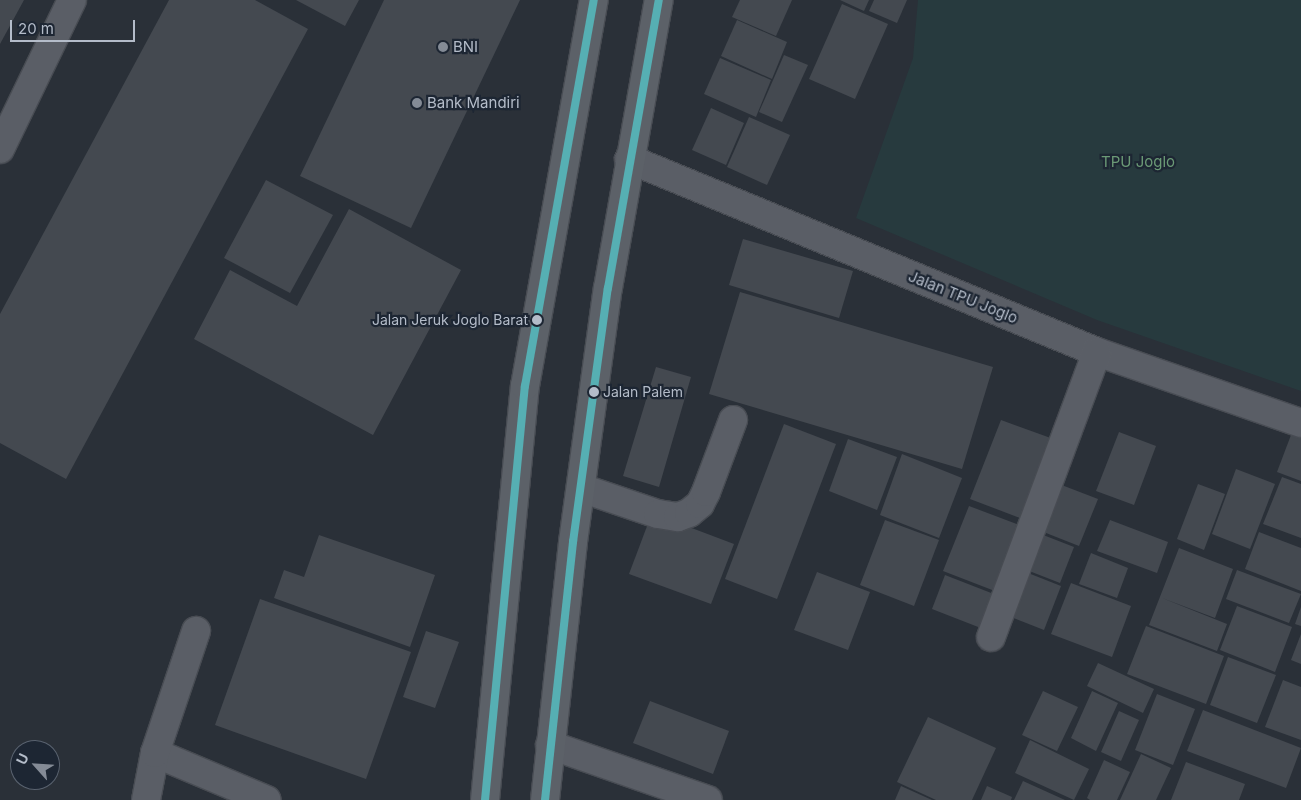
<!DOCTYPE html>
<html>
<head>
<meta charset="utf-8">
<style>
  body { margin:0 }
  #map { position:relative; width:1301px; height:800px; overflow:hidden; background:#2a3038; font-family:Inter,sans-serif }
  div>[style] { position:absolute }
  .green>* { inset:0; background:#273a3e }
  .building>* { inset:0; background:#444950 }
  .roads { filter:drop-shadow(1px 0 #484c53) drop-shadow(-1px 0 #484c53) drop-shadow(0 1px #484c53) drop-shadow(0 -1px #484c53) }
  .minor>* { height:28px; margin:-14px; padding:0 14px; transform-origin:14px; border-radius:14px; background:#5a5e66 }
  .major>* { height:28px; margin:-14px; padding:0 14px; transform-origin:14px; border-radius:14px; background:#5c6168 }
  .bus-1>* { height:8px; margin:-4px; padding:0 4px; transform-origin:4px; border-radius:4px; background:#56afb3 }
  .dots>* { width:14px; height:14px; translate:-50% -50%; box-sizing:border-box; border:2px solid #1d2633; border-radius:50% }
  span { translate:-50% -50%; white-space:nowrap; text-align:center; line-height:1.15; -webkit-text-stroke:4.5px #1d2633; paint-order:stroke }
  .bus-label { font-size:14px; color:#b4bcc9 }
  .right { translate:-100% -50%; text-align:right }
  .left { translate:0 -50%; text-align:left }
  .poi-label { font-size:15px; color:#b4bcc9 }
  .park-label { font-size:15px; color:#6b9a76 }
  .street-label { font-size:15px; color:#b4bcc9 }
  .north { position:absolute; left:10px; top:740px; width:50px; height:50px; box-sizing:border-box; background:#1d2633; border:1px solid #59626f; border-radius:50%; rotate:296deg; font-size:14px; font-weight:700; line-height:20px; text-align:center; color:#b4bcc9 }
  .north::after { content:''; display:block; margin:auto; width:18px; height:22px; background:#848b96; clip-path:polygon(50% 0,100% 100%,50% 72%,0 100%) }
  .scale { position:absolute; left:10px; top:20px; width:125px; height:22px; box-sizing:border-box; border:2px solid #b4bcc9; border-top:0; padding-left:6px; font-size:15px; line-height:18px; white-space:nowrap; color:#b4bcc9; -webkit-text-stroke:4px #1d2633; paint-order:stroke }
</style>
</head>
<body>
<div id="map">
  <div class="green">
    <div style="clip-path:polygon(918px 0,1301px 0,1301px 391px,1097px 320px,856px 218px,913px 58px)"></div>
  </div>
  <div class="building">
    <div style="clip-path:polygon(0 0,24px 0,0 44px)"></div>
    <div style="clip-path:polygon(169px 0,255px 0,308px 29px,66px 479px,0 443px,0 314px)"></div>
    <div style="clip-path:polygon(296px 0,359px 0,345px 26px)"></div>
    <div style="clip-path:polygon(384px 0,520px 0,411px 228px,300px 176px)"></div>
    <div style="clip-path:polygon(740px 0,792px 0,776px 36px,732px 17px)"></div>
    <div style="clip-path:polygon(840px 0,869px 0,864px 11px)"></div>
    <div style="clip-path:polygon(874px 0,907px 0,897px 23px,869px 11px)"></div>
    <div style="clip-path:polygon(842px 4px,888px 24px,855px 99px,809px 79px)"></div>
    <div style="clip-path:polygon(737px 20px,787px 42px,772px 79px,721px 56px)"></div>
    <div style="clip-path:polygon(784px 55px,808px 65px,782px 122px,759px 112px)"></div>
    <div style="clip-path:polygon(720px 58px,771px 80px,756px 117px,704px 94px)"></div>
    <div style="clip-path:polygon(711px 108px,744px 123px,726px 165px,692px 150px)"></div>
    <div style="clip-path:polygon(749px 117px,790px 135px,767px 185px,727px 167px)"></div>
    <div style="clip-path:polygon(266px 180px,333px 215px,290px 293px,224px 258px)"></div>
    <div style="clip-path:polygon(349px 209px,461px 270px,373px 435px,194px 339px,230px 270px,297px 306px)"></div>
    <div style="clip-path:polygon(743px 239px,853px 271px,839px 318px,729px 285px)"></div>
    <div style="clip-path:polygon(740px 292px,993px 367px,962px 469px,709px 394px)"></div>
    <div style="clip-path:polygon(656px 367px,691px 377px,659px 487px,623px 476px)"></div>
    <div style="clip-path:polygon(1001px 420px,1059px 441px,1028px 521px,970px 499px)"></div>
    <div style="clip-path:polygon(784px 424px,836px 444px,777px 599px,725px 579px)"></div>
    <div style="clip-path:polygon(1119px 432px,1156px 446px,1134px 505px,1096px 491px)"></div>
    <div style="clip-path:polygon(1291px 435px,1301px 438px,1301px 481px,1277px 472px)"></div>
    <div style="clip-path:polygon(848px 439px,897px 457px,877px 510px,829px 491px)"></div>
    <div style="clip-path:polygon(902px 454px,962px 478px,939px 538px,880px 515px)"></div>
    <div style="clip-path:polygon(1236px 469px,1275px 484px,1250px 549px,1212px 534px)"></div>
    <div style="clip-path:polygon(1282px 477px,1301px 484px,1301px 538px,1263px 524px)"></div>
    <div style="clip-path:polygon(1059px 484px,1098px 499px,1079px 546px,1041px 531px)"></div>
    <div style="clip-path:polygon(1198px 484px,1225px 494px,1204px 550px,1177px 539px)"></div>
    <div style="clip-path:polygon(969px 506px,1025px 527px,1000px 593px,943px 571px)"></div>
    <div style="clip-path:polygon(652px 513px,734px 544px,711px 604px,629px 574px)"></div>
    <div style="clip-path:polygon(885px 520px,939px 540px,914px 606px,860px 585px)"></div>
    <div style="clip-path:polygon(1110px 520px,1168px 542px,1157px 573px,1097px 551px)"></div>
    <div style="clip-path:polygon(1033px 531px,1074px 547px,1060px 583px,1019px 567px)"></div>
    <div style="clip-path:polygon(1259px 532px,1301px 548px,1301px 591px,1245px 569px)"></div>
    <div style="clip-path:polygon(319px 535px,435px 575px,410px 647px,274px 598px,284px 570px,304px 577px)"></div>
    <div style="clip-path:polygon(1179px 548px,1233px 569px,1215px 618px,1162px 598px,1227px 624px,1217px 651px,1149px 625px)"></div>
    <div style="clip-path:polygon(1091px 553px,1128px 568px,1117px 598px,1079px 584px)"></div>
    <div style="clip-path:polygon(1237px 570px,1301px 594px,1289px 623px,1226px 599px)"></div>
    <div style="clip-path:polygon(1023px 571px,1061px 586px,1044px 630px,1006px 615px)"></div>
    <div style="clip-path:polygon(817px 572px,870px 592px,848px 650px,794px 630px)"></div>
    <div style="clip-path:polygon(945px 575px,1004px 598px,991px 632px,932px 609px)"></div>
    <div style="clip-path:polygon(1071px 583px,1131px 606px,1112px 657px,1051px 634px)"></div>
    <div style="clip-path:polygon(260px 599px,411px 652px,366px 779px,215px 725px)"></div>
    <div style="clip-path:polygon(1237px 606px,1292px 627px,1275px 672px,1220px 650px)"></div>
    <div style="clip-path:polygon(1301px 607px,1301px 626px,1295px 624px)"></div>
    <div style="clip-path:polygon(1146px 626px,1224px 656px,1206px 704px,1127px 674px)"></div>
    <div style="clip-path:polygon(426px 631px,459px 642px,435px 708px,403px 697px)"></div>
    <div style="clip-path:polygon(1301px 634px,1301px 664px,1291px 660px)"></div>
    <div style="clip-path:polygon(1228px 657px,1276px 675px,1257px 723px,1210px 705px)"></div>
    <div style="clip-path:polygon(1098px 663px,1154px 689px,1143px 713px,1087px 686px)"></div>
    <div style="clip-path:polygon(1283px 680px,1301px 687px,1301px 740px,1265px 727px)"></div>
    <div style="clip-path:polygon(1043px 691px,1078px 707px,1057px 751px,1022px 735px)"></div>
    <div style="clip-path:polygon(1092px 691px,1118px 703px,1096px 751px,1071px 738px)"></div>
    <div style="clip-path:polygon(1157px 694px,1195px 709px,1173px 765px,1135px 750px)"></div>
    <div style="clip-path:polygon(650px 701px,729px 731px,713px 774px,633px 743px)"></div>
    <div style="clip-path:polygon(1203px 710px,1301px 748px,1286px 788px,1187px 751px)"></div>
    <div style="clip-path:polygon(1119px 711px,1139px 720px,1121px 761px,1101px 752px)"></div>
    <div style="clip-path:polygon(928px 717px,996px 748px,972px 800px,936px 800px,897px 782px)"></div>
    <div style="clip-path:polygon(1030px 740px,1089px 769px,1074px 800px,1015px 773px)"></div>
    <div style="clip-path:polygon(1141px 754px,1171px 768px,1156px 800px,1120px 800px)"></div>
    <div style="clip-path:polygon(1104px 760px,1130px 772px,1117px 800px,1090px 800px,1087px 798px)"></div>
    <div style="clip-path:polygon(1186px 762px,1245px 784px,1239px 800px,1171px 800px)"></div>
    <div style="clip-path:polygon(1023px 781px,1065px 800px,1014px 800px)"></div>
    <div style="clip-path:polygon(901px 786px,932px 800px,895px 800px)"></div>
    <div style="clip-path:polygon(987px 786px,1012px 797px,1011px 800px,981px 800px)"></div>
  </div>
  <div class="roads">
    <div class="minor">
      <div style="left:0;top:149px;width:165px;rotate:-64.2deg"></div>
      <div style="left:629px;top:159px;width:506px;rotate:22.41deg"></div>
      <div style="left:1097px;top:352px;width:216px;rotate:19.2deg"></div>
      <div style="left:581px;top:488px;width:81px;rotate:18.7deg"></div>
      <div style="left:658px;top:514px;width:20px;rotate:9deg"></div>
      <div style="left:678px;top:517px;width:12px;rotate:-20deg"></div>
      <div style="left:689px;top:513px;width:14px;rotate:-39deg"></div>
      <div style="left:700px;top:504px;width:13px;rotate:-63deg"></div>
      <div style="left:706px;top:492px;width:77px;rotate:-69.4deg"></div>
      <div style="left:991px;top:637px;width:304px;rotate:-69.6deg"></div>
      <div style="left:550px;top:745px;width:167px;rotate:19.2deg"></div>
      <div style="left:155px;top:753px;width:121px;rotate:22.8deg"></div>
      <div style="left:146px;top:800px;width:48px;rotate:-79.2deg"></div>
      <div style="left:155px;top:753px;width:129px;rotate:-71.4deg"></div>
    </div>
    <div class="major">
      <div style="left:485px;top:800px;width:416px;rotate:-84.5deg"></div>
      <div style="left:525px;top:386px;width:392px;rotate:-79.9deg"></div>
      <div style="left:545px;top:800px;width:260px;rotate:-83.8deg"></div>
      <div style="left:573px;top:542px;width:256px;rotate:-82.2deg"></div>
      <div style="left:608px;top:288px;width:292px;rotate:-80deg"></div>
    </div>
  </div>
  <div class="bus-1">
    <div style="left:485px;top:800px;width:416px;rotate:-84.5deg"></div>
    <div style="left:525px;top:386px;width:392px;rotate:-79.9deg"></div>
    <div style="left:545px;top:800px;width:260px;rotate:-83.8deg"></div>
    <div style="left:573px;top:542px;width:256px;rotate:-82.2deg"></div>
    <div style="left:608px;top:288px;width:292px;rotate:-80deg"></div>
  </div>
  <div class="dots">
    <div style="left:443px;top:47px;background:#848b96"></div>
    <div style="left:417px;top:103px;background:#848b96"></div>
    <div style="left:537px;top:320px;background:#b4bcc9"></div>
    <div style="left:594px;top:392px;background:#b4bcc9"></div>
  </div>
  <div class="bus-label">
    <span class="right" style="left:528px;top:320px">Jalan Jeruk Joglo Barat</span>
    <span class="left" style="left:603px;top:392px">Jalan Palem</span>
  </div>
  <div class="poi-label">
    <span class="left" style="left:453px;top:47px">BNI</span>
    <span class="left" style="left:427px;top:103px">Bank Mandiri</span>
  </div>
  <div class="park-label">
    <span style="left:1138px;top:162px">TPU Joglo</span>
  </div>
  <div class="street-label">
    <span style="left:963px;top:297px;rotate:22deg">Jalan TPU Joglo</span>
  </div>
  <div class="north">U</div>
  <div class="scale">20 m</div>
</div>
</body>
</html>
